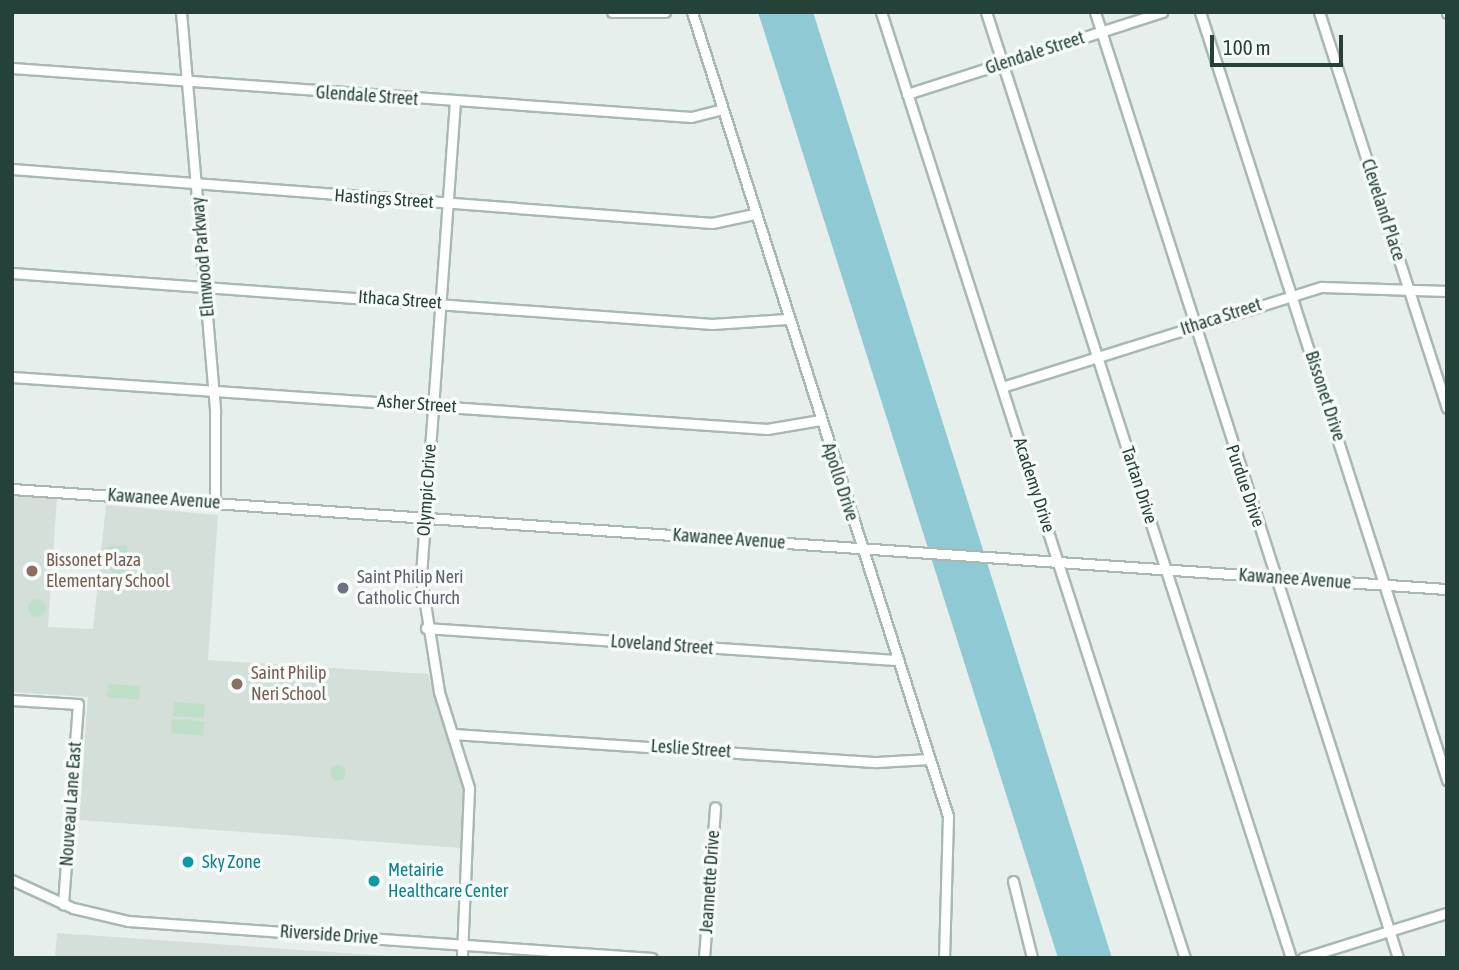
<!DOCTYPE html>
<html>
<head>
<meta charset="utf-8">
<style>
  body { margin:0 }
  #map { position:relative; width:1459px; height:970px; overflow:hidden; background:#e6efeb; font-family:"Asap Condensed",sans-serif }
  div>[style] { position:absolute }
  .built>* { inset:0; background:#d4dfda }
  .green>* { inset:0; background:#bfe0c8 }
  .round { border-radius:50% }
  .water>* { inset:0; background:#8ec9d4 }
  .roads { filter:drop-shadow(2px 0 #a8b8b2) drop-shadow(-2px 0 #a8b8b2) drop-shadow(0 2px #a8b8b2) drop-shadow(0 -2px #a8b8b2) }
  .street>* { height:9px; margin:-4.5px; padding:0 4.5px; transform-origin:4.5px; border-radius:4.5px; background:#fff }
  .dots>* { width:19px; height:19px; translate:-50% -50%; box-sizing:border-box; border:4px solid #f7fbf9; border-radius:50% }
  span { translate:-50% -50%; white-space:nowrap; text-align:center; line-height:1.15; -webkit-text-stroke:7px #f7fbf9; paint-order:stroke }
  .street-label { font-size:18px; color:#24423a }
  .education-label { font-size:18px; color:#785e54 }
  .left { translate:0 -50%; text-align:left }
  .worship-label { font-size:18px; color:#5b616d }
  .culture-label { font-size:18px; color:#0d838f }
  .frame { position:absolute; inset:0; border:14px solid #24423a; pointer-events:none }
  .scale { position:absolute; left:1210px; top:35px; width:133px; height:32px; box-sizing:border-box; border:4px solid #24423a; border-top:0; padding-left:9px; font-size:21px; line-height:24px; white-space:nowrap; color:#24423a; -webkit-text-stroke:5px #f7fbf9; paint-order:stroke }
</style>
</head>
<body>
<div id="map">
  <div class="built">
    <div style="clip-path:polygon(12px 494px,57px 497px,48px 627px,93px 629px,106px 505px,218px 515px,208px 660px,428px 674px,466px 798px,461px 848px,79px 820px,88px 697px,12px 692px)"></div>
    <div style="clip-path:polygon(57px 933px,389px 956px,55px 958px)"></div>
  </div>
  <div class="green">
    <div style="clip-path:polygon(127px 545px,130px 581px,113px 583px,106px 547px)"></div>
    <div class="round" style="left:28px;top:599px;width:18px;height:18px"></div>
    <div style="clip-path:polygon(109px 684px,140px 686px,139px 700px,106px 697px)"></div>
    <div style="clip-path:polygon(174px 702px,205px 704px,204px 718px,173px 716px)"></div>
    <div style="clip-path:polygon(172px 719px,204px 721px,203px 736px,171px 733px)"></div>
    <div class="round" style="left:330px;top:765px;width:16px;height:16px"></div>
  </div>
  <div class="water">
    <div style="clip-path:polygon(758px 12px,813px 12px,1112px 958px,1058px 958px)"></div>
  </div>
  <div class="roads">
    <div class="street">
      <div style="left:181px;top:12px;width:401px;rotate:85.1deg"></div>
      <div style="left:215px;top:412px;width:90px;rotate:90deg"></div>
      <div style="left:612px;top:12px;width:53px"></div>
      <div style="left:692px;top:12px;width:844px;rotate:72.34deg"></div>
      <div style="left:948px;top:816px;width:142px;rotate:91.6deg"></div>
      <div style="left:881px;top:12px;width:994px;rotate:72.19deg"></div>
      <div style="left:986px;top:12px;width:994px;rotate:72.13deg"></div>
      <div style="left:1095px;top:12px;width:993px;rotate:72.24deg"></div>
      <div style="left:1200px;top:12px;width:807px;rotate:72.17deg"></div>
      <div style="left:1319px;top:12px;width:416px;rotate:72.1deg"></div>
      <div style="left:1447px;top:12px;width:1px;rotate:90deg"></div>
      <div style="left:12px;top:68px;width:681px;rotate:4.13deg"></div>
      <div style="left:691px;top:117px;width:32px;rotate:-14deg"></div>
      <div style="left:907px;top:94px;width:268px;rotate:-17.8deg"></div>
      <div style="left:455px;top:101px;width:478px;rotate:94.1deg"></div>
      <div style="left:421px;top:578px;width:115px;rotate:81deg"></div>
      <div style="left:439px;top:692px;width:101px;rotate:72.6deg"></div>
      <div style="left:469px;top:788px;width:170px;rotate:92.4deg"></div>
      <div style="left:12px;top:169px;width:702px;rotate:4.41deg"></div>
      <div style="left:712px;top:223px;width:43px;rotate:-12.1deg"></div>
      <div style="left:12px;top:273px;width:702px;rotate:4.17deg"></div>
      <div style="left:712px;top:324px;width:75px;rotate:-3.8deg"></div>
      <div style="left:12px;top:377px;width:757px;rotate:3.94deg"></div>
      <div style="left:767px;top:429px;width:54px;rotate:-9.6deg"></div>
      <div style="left:1002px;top:387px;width:335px;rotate:-17.4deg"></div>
      <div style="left:1322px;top:287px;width:125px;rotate:1.8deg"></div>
      <div style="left:12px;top:489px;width:1438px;rotate:3.99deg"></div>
      <div style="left:426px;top:628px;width:473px;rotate:3.9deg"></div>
      <div style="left:12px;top:700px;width:66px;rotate:3.5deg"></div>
      <div style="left:78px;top:704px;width:201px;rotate:94.3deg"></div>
      <div style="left:453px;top:734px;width:425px;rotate:3.8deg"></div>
      <div style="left:877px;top:762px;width:52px;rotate:-3.3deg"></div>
      <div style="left:12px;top:880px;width:67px;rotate:24.7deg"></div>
      <div style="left:73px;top:908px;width:57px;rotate:13.3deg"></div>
      <div style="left:128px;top:921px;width:525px;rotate:4.04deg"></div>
      <div style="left:1013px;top:881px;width:79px;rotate:76.1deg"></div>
      <div style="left:704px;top:958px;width:151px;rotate:-85.8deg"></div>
      <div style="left:1303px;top:958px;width:151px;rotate:-17.4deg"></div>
    </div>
  </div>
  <div class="dots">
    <div style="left:32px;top:571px;background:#8d6e63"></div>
    <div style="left:343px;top:588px;background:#6b7280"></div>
    <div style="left:237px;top:684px;background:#8d6e63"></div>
    <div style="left:188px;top:862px;background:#0f9aa8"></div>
    <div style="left:374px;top:881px;background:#0f9aa8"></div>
  </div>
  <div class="street-label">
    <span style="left:1035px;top:53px;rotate:-18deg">Glendale Street</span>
    <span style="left:367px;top:96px;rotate:4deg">Glendale Street</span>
    <span style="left:384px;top:199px;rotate:4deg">Hastings Street</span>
    <span style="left:1383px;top:210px;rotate:72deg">Cleveland Place</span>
    <span style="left:203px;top:257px;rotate:-95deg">Elmwood Parkway</span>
    <span style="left:400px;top:300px;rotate:4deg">Ithaca Street</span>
    <span style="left:1221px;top:317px;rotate:-18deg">Ithaca Street</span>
    <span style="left:1325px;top:396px;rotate:72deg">Bissonet Drive</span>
    <span style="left:417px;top:404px;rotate:4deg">Asher Street</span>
    <span style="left:840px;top:482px;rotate:72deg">Apollo Drive</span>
    <span style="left:1034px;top:485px;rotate:72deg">Academy Drive</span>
    <span style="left:1139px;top:485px;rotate:72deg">Tartan Drive</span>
    <span style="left:1245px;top:486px;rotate:71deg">Purdue Drive</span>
    <span style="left:427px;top:490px;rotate:-86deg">Olympic Drive</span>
    <span style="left:164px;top:499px;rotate:4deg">Kawanee Avenue</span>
    <span style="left:729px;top:539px;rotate:4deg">Kawanee Avenue</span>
    <span style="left:1295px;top:579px;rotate:4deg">Kawanee Avenue</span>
    <span style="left:662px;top:645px;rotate:4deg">Loveland Street</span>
    <span style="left:691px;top:749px;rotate:4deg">Leslie Street</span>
    <span style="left:71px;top:804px;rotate:-86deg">Nouveau Lane East</span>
    <span style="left:710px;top:882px;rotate:-86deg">Jeannette Drive</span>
    <span style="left:329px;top:935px;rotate:4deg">Riverside Drive</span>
  </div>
  <div class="education-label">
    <span class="left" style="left:46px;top:571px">Bissonet Plaza<br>Elementary School</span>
    <span class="left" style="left:251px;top:684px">Saint Philip<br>Neri School</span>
  </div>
  <div class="worship-label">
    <span class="left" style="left:357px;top:588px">Saint Philip Neri<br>Catholic Church</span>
  </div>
  <div class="culture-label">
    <span class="left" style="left:202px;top:862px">Sky Zone</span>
    <span class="left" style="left:388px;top:881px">Metairie<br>Healthcare Center</span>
  </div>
  <div class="frame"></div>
  <div class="scale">100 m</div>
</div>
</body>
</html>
